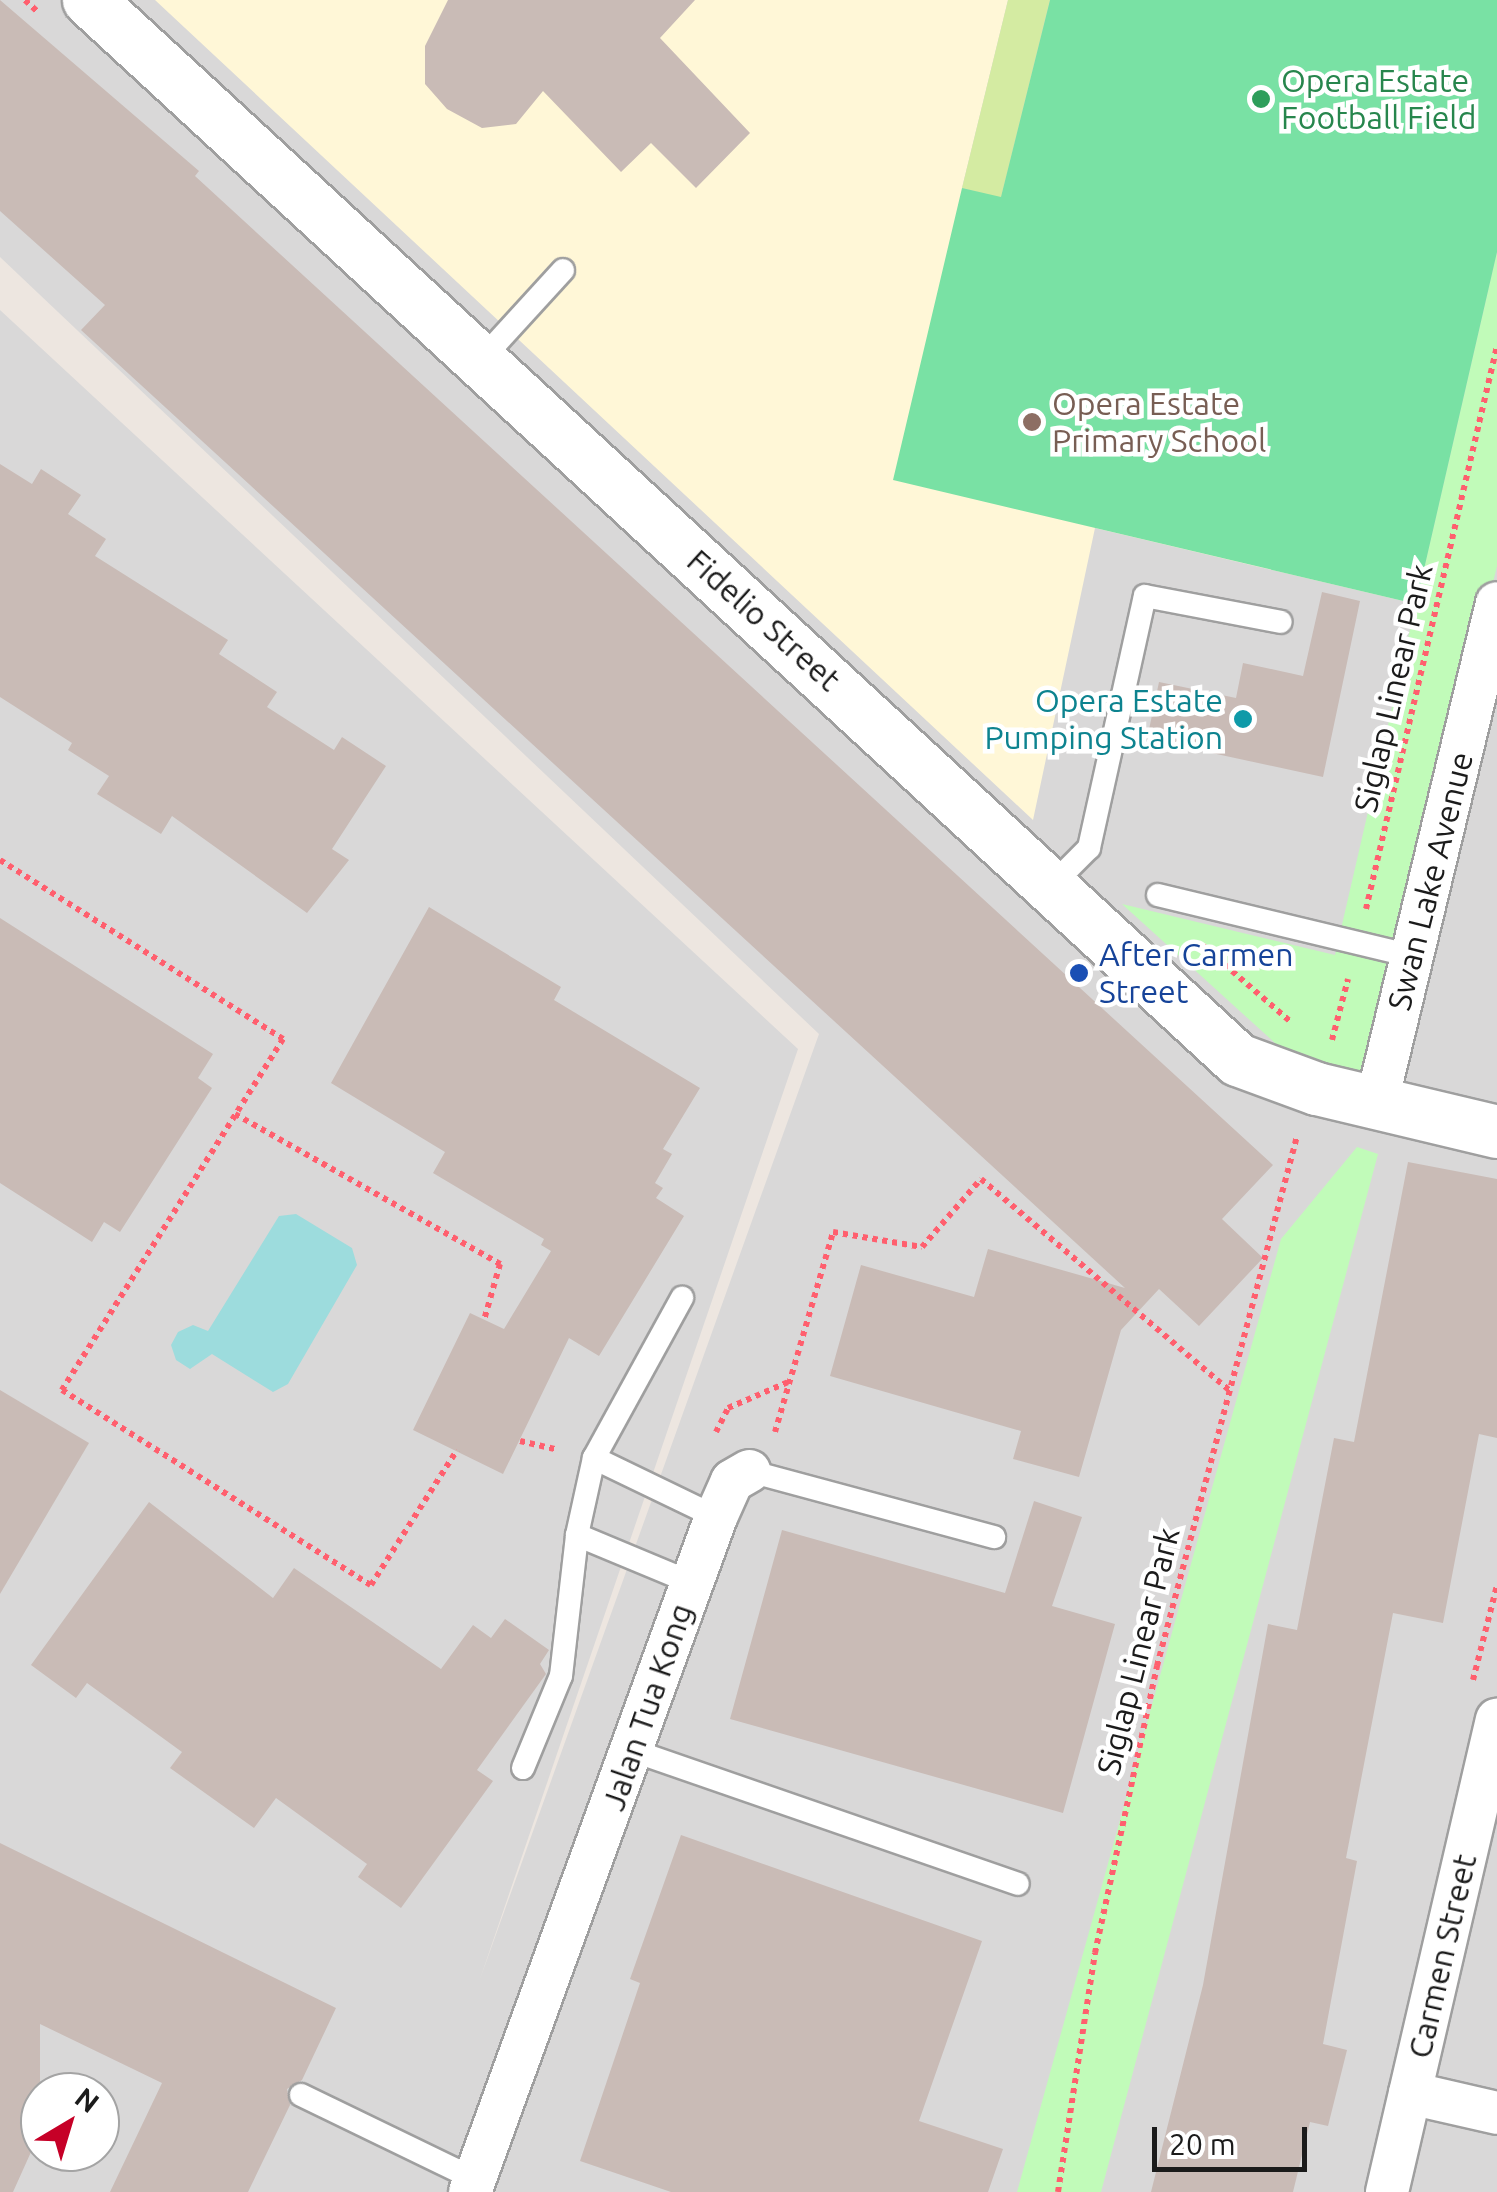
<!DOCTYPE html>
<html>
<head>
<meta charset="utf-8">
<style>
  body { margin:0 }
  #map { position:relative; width:1497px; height:2192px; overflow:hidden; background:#ede6e0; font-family:Ubuntu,sans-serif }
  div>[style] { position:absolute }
  .residential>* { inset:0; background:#d9d8d8 }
  .education>* { inset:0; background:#fff7d7 }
  .grass>* { inset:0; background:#d4eba2 }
  .park>* { inset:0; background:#c1fbb9 }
  .pitch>* { inset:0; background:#79e1a4 }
  .water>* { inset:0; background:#9ddcdd }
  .building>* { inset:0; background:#c9bbb6 }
  .path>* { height:6px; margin-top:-3px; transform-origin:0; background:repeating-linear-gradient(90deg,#ff5f6e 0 5px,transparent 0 10px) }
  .roads { filter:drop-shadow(2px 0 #9f9f9f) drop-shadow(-2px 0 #9f9f9f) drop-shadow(0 2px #9f9f9f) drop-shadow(0 -2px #9f9f9f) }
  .service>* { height:22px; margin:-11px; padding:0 11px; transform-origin:11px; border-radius:11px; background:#fff }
  .minor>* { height:42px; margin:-21px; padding:0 21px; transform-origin:21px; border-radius:21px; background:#fff }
  .tertiary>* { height:52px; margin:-26px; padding:0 26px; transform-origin:26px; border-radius:26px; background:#fff }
  .dots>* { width:28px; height:28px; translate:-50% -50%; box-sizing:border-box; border:5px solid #fff; border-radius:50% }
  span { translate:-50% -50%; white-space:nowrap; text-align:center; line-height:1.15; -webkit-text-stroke:9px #fff; paint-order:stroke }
  .leisure-label { font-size:32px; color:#27864d }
  .left { translate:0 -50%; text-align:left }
  .education-label { font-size:32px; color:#785e54 }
  .street-label { font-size:32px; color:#1b1b1b }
  .culture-label { font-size:32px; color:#0d838f }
  .right { translate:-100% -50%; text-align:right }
  .transit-label { font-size:32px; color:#164399 }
  .north { position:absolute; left:20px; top:2072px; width:100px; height:100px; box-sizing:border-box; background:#fff; border:2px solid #a4a4a4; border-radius:50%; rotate:38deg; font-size:28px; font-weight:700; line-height:40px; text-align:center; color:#1b1b1b }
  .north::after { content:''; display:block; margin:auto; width:35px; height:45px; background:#c60027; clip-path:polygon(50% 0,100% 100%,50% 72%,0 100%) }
  .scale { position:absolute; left:1152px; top:2127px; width:155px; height:45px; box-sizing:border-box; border:5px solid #1b1b1b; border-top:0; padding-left:12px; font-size:30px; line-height:35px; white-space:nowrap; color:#1b1b1b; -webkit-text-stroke:8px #fff; paint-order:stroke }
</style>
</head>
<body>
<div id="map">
  <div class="residential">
    <div style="clip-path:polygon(evenodd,0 0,1497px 0,1497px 2192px,0 2192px,0 310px,798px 1049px,480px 1979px,819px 1034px,0 257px,0 0,40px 2092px,100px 2092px,100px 2152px,40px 2152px,40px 2092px)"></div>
  </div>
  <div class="education">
    <div style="clip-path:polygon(155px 0,1008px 0,962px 188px,1416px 604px,1095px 528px,1033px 820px)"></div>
  </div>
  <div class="grass">
    <div style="clip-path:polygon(1008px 0,1050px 0,1001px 198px,962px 188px)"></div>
  </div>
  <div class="park">
    <div style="clip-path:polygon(1497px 252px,1497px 566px,1370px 1092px,1308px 1073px,1122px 904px,1335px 955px)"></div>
    <div style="clip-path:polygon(1357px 1147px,1378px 1154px,1101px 2192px,1017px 2192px,1281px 1239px)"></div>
  </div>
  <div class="pitch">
    <div style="clip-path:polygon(1050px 0,1497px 0,1497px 252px,1416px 604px,893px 480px,962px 188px,1001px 197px)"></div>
  </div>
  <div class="water">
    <div style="clip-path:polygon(296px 1214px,352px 1248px,357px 1265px,288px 1384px,273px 1392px,212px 1354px,190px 1369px,176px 1360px,171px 1345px,178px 1332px,193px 1325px,208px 1331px,279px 1216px)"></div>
  </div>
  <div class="building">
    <div style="clip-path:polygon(0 0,199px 171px,195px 176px,1273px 1165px,1222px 1219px,1263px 1258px,1199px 1326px,1159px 1289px,1121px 1330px,1079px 1477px,1013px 1459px,1021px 1431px,830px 1376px,861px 1265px,974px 1297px,988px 1249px,1125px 1288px,81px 330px,105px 305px,0 211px)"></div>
    <div style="clip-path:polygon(448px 0,695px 0,660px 38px,750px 133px,696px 188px,651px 143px,621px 172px,543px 91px,516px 124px,482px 128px,447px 109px,425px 84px,425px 46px)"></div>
    <div style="clip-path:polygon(0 464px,32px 484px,41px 469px,81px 495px,68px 514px,106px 539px,95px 556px,228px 640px,219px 654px,277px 692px,267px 707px,334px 750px,342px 737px,386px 766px,332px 849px,349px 860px,307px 913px,172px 816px,161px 834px,97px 794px,109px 776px,68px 750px,72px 743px,0 697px)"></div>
    <div style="clip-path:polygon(1322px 592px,1360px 601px,1323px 777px,1147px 739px,1159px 682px,1236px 698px,1243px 663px,1303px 676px)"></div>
    <div style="clip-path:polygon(429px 907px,561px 987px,554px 1000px,700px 1088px,663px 1149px,672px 1154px,655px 1183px,663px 1188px,656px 1198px,684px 1216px,599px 1356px,569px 1338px,503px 1474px,413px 1430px,470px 1313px,504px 1329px,551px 1251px,541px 1245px,544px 1239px,433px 1173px,445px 1152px,331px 1083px)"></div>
    <div style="clip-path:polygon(0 918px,213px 1054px,198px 1078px,212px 1088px,120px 1232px,104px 1222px,92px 1242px,0 1183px)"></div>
    <div style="clip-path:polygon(1408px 1162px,1497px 1179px,1497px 1438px,1479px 1434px,1443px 1623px,1393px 1613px,1346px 1858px,1357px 1861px,1323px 2044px,1347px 2050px,1328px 2126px,1310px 2122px,1293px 2192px,1151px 2192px,1203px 1985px,1268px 1624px,1297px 1630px,1334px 1438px,1354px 1442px)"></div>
    <div style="clip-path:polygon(0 1390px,89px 1443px,0 1594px)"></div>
    <div style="clip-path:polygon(1034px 1501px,1082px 1517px,1052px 1606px,1115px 1624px,1063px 1813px,730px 1719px,782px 1530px,1005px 1593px)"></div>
    <div style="clip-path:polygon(149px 1502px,273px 1598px,294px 1568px,441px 1669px,473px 1625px,491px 1638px,505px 1619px,549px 1650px,540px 1664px,546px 1674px,477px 1770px,493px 1781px,401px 1908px,358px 1877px,367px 1864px,276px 1798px,254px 1828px,170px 1768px,182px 1752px,87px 1683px,76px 1698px,31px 1665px)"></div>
    <div style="clip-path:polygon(681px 1835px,982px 1941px,919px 2121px,1003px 2149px,988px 2192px,671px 2192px,580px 2161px,640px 1983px,630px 1979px)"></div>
    <div style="clip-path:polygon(0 1843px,336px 2008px,302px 2080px,287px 2089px,290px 2105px,248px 2192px,110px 2192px,162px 2083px,40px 2024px,40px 2132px,13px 2192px,0 2192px)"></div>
  </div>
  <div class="path">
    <div style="left:25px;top:0;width:19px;rotate:43deg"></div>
    <div style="left:0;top:860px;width:335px;rotate:32.3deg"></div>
    <div style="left:283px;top:1039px;width:415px;rotate:122.2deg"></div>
    <div style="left:62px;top:1390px;width:365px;rotate:32.3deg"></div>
    <div style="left:371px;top:1585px;width:160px;rotate:-57.5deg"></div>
    <div style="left:1366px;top:909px;width:578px;rotate:-76.9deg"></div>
    <div style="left:1202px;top:945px;width:118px;rotate:40.9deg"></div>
    <div style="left:1332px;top:1040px;width:63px;rotate:-75.3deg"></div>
    <div style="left:235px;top:1114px;width:305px;rotate:29.5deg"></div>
    <div style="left:500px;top:1264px;width:58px;rotate:105.9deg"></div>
    <div style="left:716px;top:1432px;width:27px;rotate:-63deg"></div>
    <div style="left:728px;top:1408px;width:65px;rotate:-23.4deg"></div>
    <div style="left:775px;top:1432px;width:208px;rotate:-73.8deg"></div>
    <div style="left:833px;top:1232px;width:90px;rotate:9.6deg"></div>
    <div style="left:922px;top:1247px;width:90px;rotate:-49.1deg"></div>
    <div style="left:981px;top:1179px;width:326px;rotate:40.4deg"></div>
    <div style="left:520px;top:1441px;width:39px;rotate:13deg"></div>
    <div style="left:1473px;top:1680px;width:98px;rotate:-75.8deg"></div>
    <div style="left:1058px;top:2192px;width:242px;rotate:-81.2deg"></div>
    <div style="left:1095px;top:1953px;width:294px;rotate:-77.8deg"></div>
    <div style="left:1157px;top:1666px;width:548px;rotate:-75.2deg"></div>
  </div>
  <div class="roads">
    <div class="service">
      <div style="left:480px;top:361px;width:123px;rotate:-47.6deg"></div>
      <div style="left:1050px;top:887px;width:55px;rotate:-45deg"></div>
      <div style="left:1089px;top:848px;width:258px;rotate:-77.5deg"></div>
      <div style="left:1145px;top:596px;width:138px;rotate:10.8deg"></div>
      <div style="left:1158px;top:895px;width:261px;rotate:13.5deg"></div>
      <div style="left:594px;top:1458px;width:136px;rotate:25.8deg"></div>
      <div style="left:749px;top:1471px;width:254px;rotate:15.1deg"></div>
      <div style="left:577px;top:1535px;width:122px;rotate:22.6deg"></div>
      <div style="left:634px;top:1751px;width:406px;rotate:19.1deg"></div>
      <div style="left:523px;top:1768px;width:100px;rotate:-67.6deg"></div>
      <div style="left:561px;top:1676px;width:142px;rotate:-83.5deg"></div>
      <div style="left:577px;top:1535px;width:79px;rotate:-77.6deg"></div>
      <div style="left:594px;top:1458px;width:183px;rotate:-61.2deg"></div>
      <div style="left:301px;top:2095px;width:193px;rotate:25.8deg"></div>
    </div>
    <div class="minor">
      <div style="left:1377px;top:1101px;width:512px;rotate:-76.45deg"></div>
      <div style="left:1410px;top:2093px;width:89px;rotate:12.9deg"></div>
      <div style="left:470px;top:2192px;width:718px;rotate:-69.98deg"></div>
      <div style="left:716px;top:1517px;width:39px;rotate:-66deg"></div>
      <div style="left:732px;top:1481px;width:20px;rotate:-30deg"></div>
      <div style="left:1387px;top:2192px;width:485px;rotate:-76.9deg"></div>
    </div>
    <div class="tertiary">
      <div style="left:89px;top:0;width:1563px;rotate:42.69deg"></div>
      <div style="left:1238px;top:1060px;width:84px;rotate:20.2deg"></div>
      <div style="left:1317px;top:1089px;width:185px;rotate:13.4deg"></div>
    </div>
  </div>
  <div class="dots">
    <div style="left:1261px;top:99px;background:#2e9e5b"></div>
    <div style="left:1032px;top:422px;background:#8d6e63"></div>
    <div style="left:1243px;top:719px;background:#0f9aa8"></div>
    <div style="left:1079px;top:973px;background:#1a4fb4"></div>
  </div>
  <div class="leisure-label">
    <span class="left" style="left:1281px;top:99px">Opera Estate<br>Football Field</span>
  </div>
  <div class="education-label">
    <span class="left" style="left:1052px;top:422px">Opera Estate<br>Primary School</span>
  </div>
  <div class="street-label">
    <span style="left:764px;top:620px;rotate:42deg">Fidelio Street</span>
    <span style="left:1393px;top:688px;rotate:-77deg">Siglap Linear Park</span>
    <span style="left:1430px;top:881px;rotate:-76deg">Swan Lake Avenue</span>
    <span style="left:1138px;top:1651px;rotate:-76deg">Siglap Linear Park</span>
    <span style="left:647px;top:1707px;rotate:-71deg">Jalan Tua Kong</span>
    <span style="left:1442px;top:1956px;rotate:-77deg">Carmen Street</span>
  </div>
  <div class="culture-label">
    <span class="right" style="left:1223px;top:719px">Opera Estate<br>Pumping Station</span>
  </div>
  <div class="transit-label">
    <span class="left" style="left:1099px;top:973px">After Carmen<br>Street</span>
  </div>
  <div class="north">N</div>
  <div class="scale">20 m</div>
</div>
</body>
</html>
